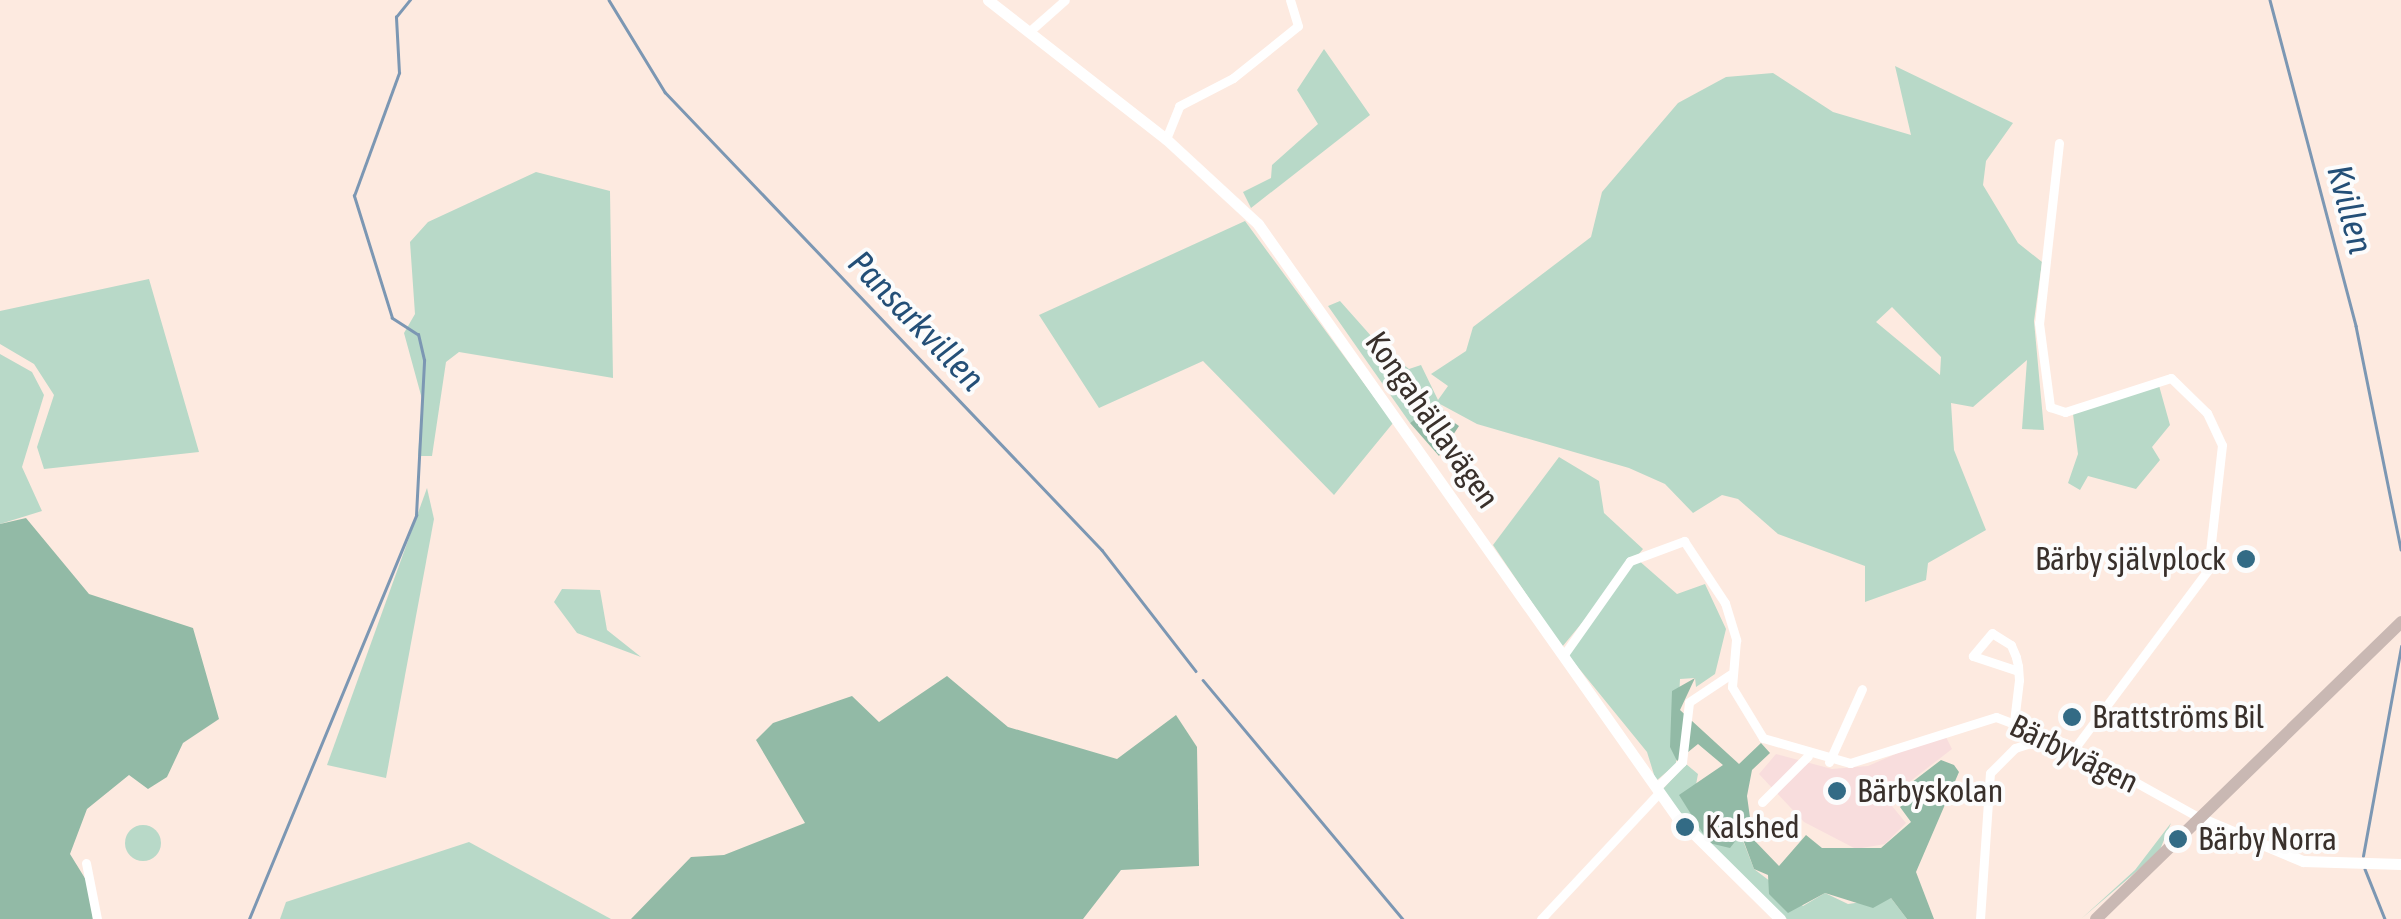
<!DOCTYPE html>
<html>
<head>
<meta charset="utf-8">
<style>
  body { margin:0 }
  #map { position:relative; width:2401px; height:919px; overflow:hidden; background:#fdeae0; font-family:"Asap Condensed",sans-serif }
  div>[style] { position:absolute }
  .education>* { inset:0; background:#f8dddd }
  .green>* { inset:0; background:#b8d9c8 }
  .round { border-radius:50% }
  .forest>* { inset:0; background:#92baa6 }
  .stream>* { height:2.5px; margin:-1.25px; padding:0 1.25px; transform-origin:1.25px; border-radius:1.25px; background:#7c97b3 }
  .minor>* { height:9px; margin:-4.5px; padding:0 4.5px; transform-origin:4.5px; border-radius:4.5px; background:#fff }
  .tertiary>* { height:11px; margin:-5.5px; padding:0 5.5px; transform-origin:5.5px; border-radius:5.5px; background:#fff }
  .secondary>* { height:12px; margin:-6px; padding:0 6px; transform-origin:6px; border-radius:6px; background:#c9b8b3 }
  .dots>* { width:28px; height:28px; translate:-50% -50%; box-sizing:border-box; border:5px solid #fcfcfc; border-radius:50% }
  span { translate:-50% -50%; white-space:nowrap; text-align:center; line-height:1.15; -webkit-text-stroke:8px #fcfcfc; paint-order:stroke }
  .street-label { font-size:32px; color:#39302b }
  .poi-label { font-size:32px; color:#39302b }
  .right { translate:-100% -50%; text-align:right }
  .left { translate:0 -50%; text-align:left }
  .water-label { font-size:35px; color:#244f77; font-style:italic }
</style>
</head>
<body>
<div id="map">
  <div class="education">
    <div style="clip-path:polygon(1944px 733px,1952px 749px,1904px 786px,1892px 806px,1906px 823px,1885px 844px,1856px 849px,1804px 822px,1759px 774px,1776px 754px,1832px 769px,1868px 766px)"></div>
  </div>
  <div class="green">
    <div style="clip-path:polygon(1324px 49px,1370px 115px,1251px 208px,1243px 192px,1271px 178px,1272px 165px,1318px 124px,1297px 90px)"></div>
    <div style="clip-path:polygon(evenodd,1895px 66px,2013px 123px,1986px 161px,1983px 185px,2018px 243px,2042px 262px,2034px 321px,2044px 430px,2022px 429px,2027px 360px,1973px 407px,1951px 403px,1954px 450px,1986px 530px,1928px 563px,1926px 580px,1865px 602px,1865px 566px,1778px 534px,1738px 499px,1722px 495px,1693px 513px,1665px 484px,1629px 468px,1477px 424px,1440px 404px,1449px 419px,1437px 435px,1418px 418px,1410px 423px,1328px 306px,1340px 301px,1380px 346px,1409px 369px,1421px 365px,1438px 400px,1448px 386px,1431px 374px,1466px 351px,1473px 327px,1591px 237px,1602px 192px,1678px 103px,1726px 77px,1773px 73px,1833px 112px,1911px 135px,1895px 66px,1892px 307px,1941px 357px,1940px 375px,1876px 322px,1892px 307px)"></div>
    <div style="clip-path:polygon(536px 172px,610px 191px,613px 378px,459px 352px,446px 362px,432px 456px,418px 456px,422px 399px,404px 333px,415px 314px,410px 242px,428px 222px)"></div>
    <div style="clip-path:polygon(1245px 221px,1393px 423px,1334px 495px,1203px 361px,1099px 408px,1039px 315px)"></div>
    <div style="clip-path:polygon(149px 279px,199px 452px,44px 469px,37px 447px,54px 395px,34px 364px,0 344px,0 311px)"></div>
    <div style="clip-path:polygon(0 354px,32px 372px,44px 395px,22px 467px,42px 511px,0 524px)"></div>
    <div style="clip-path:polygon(2158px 382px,2170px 425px,2152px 447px,2160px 460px,2136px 489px,2088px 476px,2080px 490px,2068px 483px,2078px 454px,2073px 414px)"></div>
    <div style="clip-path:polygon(1559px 457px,1599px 481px,1604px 513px,1643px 549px,1562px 647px,1493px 545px)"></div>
    <div style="clip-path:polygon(427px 488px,434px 519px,386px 778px,327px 765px)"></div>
    <div style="clip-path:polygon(1637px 559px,1677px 594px,1705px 584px,1726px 629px,1715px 674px,1696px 687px,1695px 678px,1680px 679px,1676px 764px,1656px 781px,1647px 752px,1568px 655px)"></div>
    <div style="clip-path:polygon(562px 589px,600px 590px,607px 630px,641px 657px,577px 633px,554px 602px)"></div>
    <div style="clip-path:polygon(1686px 764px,1698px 774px,1695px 790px,1680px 795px,1740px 833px,1754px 869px,1803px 906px,1825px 893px,1848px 904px,1891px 898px,1907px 919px,1787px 919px,1715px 855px,1662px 790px)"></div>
    <div style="clip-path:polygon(2171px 823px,2159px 852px,2081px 919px,2135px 870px)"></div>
    <div class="round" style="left:125px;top:825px;width:36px;height:36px"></div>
    <div style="clip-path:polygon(469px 842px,611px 919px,280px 919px,286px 902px)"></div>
  </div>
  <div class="forest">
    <div style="clip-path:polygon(1418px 417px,1437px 435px,1449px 419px,1459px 426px,1439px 456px,1410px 423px)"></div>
    <div style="clip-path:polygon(26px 518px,89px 594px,193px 628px,219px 719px,183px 743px,167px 777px,148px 789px,129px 775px,87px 809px,70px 854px,91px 888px,93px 919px,0 919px,0 524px)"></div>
    <div style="clip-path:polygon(947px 676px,1008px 727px,1117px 759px,1176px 715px,1197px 747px,1199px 866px,1121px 870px,1083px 919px,631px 919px,691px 857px,724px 855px,805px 823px,756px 740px,773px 723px,852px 696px,879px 722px)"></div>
    <div style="clip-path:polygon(1695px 678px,1680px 710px,1739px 764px,1761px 743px,1770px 753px,1752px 770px,1747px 796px,1753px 839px,1779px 866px,1806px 835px,1822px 848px,1881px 848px,1911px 822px,1900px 807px,1911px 798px,1907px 786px,1941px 760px,1954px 765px,1959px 772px,1916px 872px,1934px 919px,1907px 919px,1891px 898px,1873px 908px,1825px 893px,1788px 913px,1769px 894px,1768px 875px,1754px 869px,1741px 834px,1730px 848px,1709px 843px,1679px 795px,1723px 765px,1698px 744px,1677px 761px,1670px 747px,1672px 691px)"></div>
  </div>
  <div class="stream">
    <div style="left:609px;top:0;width:108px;rotate:58.7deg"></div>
    <div style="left:665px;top:92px;width:633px;rotate:46.34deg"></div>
    <div style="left:1102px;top:550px;width:153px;rotate:52.2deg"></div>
    <div style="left:2270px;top:0;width:337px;rotate:75.2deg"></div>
    <div style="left:2356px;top:326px;width:228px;rotate:78.6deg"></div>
    <div style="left:1203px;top:680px;width:312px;rotate:50.1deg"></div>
    <div style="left:2363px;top:856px;width:213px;rotate:-79.7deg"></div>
    <div style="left:2365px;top:869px;width:54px;rotate:68.2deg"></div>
    <div style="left:249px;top:919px;width:437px;rotate:-67.5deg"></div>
    <div style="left:416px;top:515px;width:155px;rotate:-87deg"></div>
    <div style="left:424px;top:360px;width:26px;rotate:-103deg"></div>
    <div style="left:418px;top:335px;width:31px;rotate:-147deg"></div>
    <div style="left:392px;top:318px;width:128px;rotate:-107.3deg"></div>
    <div style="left:354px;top:196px;width:131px;rotate:-69.9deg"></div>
    <div style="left:399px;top:73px;width:56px;rotate:-93.1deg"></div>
    <div style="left:396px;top:17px;width:22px;rotate:-51deg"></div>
  </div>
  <div class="minor">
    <div style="left:1031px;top:30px;width:45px;rotate:-41.4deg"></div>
    <div style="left:1166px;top:139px;width:35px;rotate:-68deg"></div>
    <div style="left:1179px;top:106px;width:61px;rotate:-27.4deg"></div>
    <div style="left:1233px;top:78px;width:83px;rotate:-38.7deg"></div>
    <div style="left:1298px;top:26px;width:27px;rotate:-107deg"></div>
    <div style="left:2059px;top:143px;width:181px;rotate:96.3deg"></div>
    <div style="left:2039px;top:323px;width:85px;rotate:82.5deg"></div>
    <div style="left:2050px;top:407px;width:16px;rotate:18deg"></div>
    <div style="left:2065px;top:412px;width:111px;rotate:-17.8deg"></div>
    <div style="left:2171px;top:378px;width:50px;rotate:44.2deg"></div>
    <div style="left:2207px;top:413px;width:35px;rotate:65deg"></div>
    <div style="left:2222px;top:445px;width:126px;rotate:96.4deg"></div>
    <div style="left:2208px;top:570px;width:224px;rotate:126.8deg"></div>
    <div style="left:1563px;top:656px;width:116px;rotate:-54.8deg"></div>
    <div style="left:1630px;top:561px;width:58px;rotate:-20.3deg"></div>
    <div style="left:1684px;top:541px;width:74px;rotate:56.5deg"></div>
    <div style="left:1725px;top:603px;width:39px;rotate:73deg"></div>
    <div style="left:1736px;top:640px;width:47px;rotate:94.9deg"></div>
    <div style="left:1732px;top:687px;width:60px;rotate:58.7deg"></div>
    <div style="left:1763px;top:738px;width:91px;rotate:16deg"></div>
    <div style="left:1850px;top:763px;width:153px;rotate:-17.5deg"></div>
    <div style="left:1996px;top:717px;width:76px;rotate:20.8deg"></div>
    <div style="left:2067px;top:744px;width:152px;rotate:29.1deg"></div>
    <div style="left:2014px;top:722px;width:42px;rotate:-83.2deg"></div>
    <div style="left:2019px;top:680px;width:14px;rotate:-94deg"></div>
    <div style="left:2018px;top:666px;width:9px;rotate:-103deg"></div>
    <div style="left:2016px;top:657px;width:13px;rotate:-113deg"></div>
    <div style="left:2011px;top:645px;width:22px;rotate:-148deg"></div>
    <div style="left:1992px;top:633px;width:30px;rotate:130deg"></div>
    <div style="left:1973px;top:656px;width:47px;rotate:18.4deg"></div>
    <div style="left:1829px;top:762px;width:80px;rotate:-65.7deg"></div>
    <div style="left:1656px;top:788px;width:37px;rotate:-45deg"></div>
    <div style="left:1682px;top:762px;width:60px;rotate:-83.3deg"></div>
    <div style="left:1689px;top:702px;width:50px;rotate:-33.7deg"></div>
    <div style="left:1762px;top:802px;width:65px;rotate:-45deg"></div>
    <div style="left:86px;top:863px;width:57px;rotate:78.9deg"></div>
    <div style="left:1541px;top:919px;width:173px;rotate:-46.9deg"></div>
    <div style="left:1980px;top:919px;width:146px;rotate:-86.1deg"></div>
    <div style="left:1990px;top:773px;width:35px;rotate:-45deg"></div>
    <div style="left:2015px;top:748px;width:36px;rotate:-18deg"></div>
  </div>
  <div class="tertiary">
    <div style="left:988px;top:0;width:226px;rotate:38deg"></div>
    <div style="left:1166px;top:139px;width:125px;rotate:42.7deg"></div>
    <div style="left:1258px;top:224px;width:726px;rotate:54.76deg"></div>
    <div style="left:1677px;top:817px;width:145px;rotate:44.7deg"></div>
    <div style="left:2200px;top:818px;width:112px;rotate:22.7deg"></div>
    <div style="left:2303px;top:861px;width:98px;rotate:1.8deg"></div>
  </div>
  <div class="secondary">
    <div style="left:2096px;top:919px;width:426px;rotate:-44.2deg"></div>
  </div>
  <div class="dots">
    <div style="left:2246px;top:559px;background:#336b85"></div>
    <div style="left:2072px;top:717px;background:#336b85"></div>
    <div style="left:1837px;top:791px;background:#336b85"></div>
    <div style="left:1685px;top:827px;background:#336b85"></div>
    <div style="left:2178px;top:839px;background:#336b85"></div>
  </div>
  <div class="street-label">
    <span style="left:1432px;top:420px;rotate:55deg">Kongahällavägen</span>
    <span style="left:2074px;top:754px;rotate:26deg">Bärbyvägen</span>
  </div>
  <div class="poi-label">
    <span class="right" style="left:2226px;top:559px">Bärby självplock</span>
    <span class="left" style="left:2092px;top:717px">Brattströms Bil</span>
    <span class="left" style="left:1857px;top:791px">Bärbyskolan</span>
    <span class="left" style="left:1705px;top:827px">Kalshed</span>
    <span class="left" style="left:2198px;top:839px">Bärby Norra</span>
  </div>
  <div class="water-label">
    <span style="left:2351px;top:209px;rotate:75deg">Kvillen</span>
    <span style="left:917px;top:320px;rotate:46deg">Pansarkvillen</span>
  </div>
</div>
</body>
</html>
